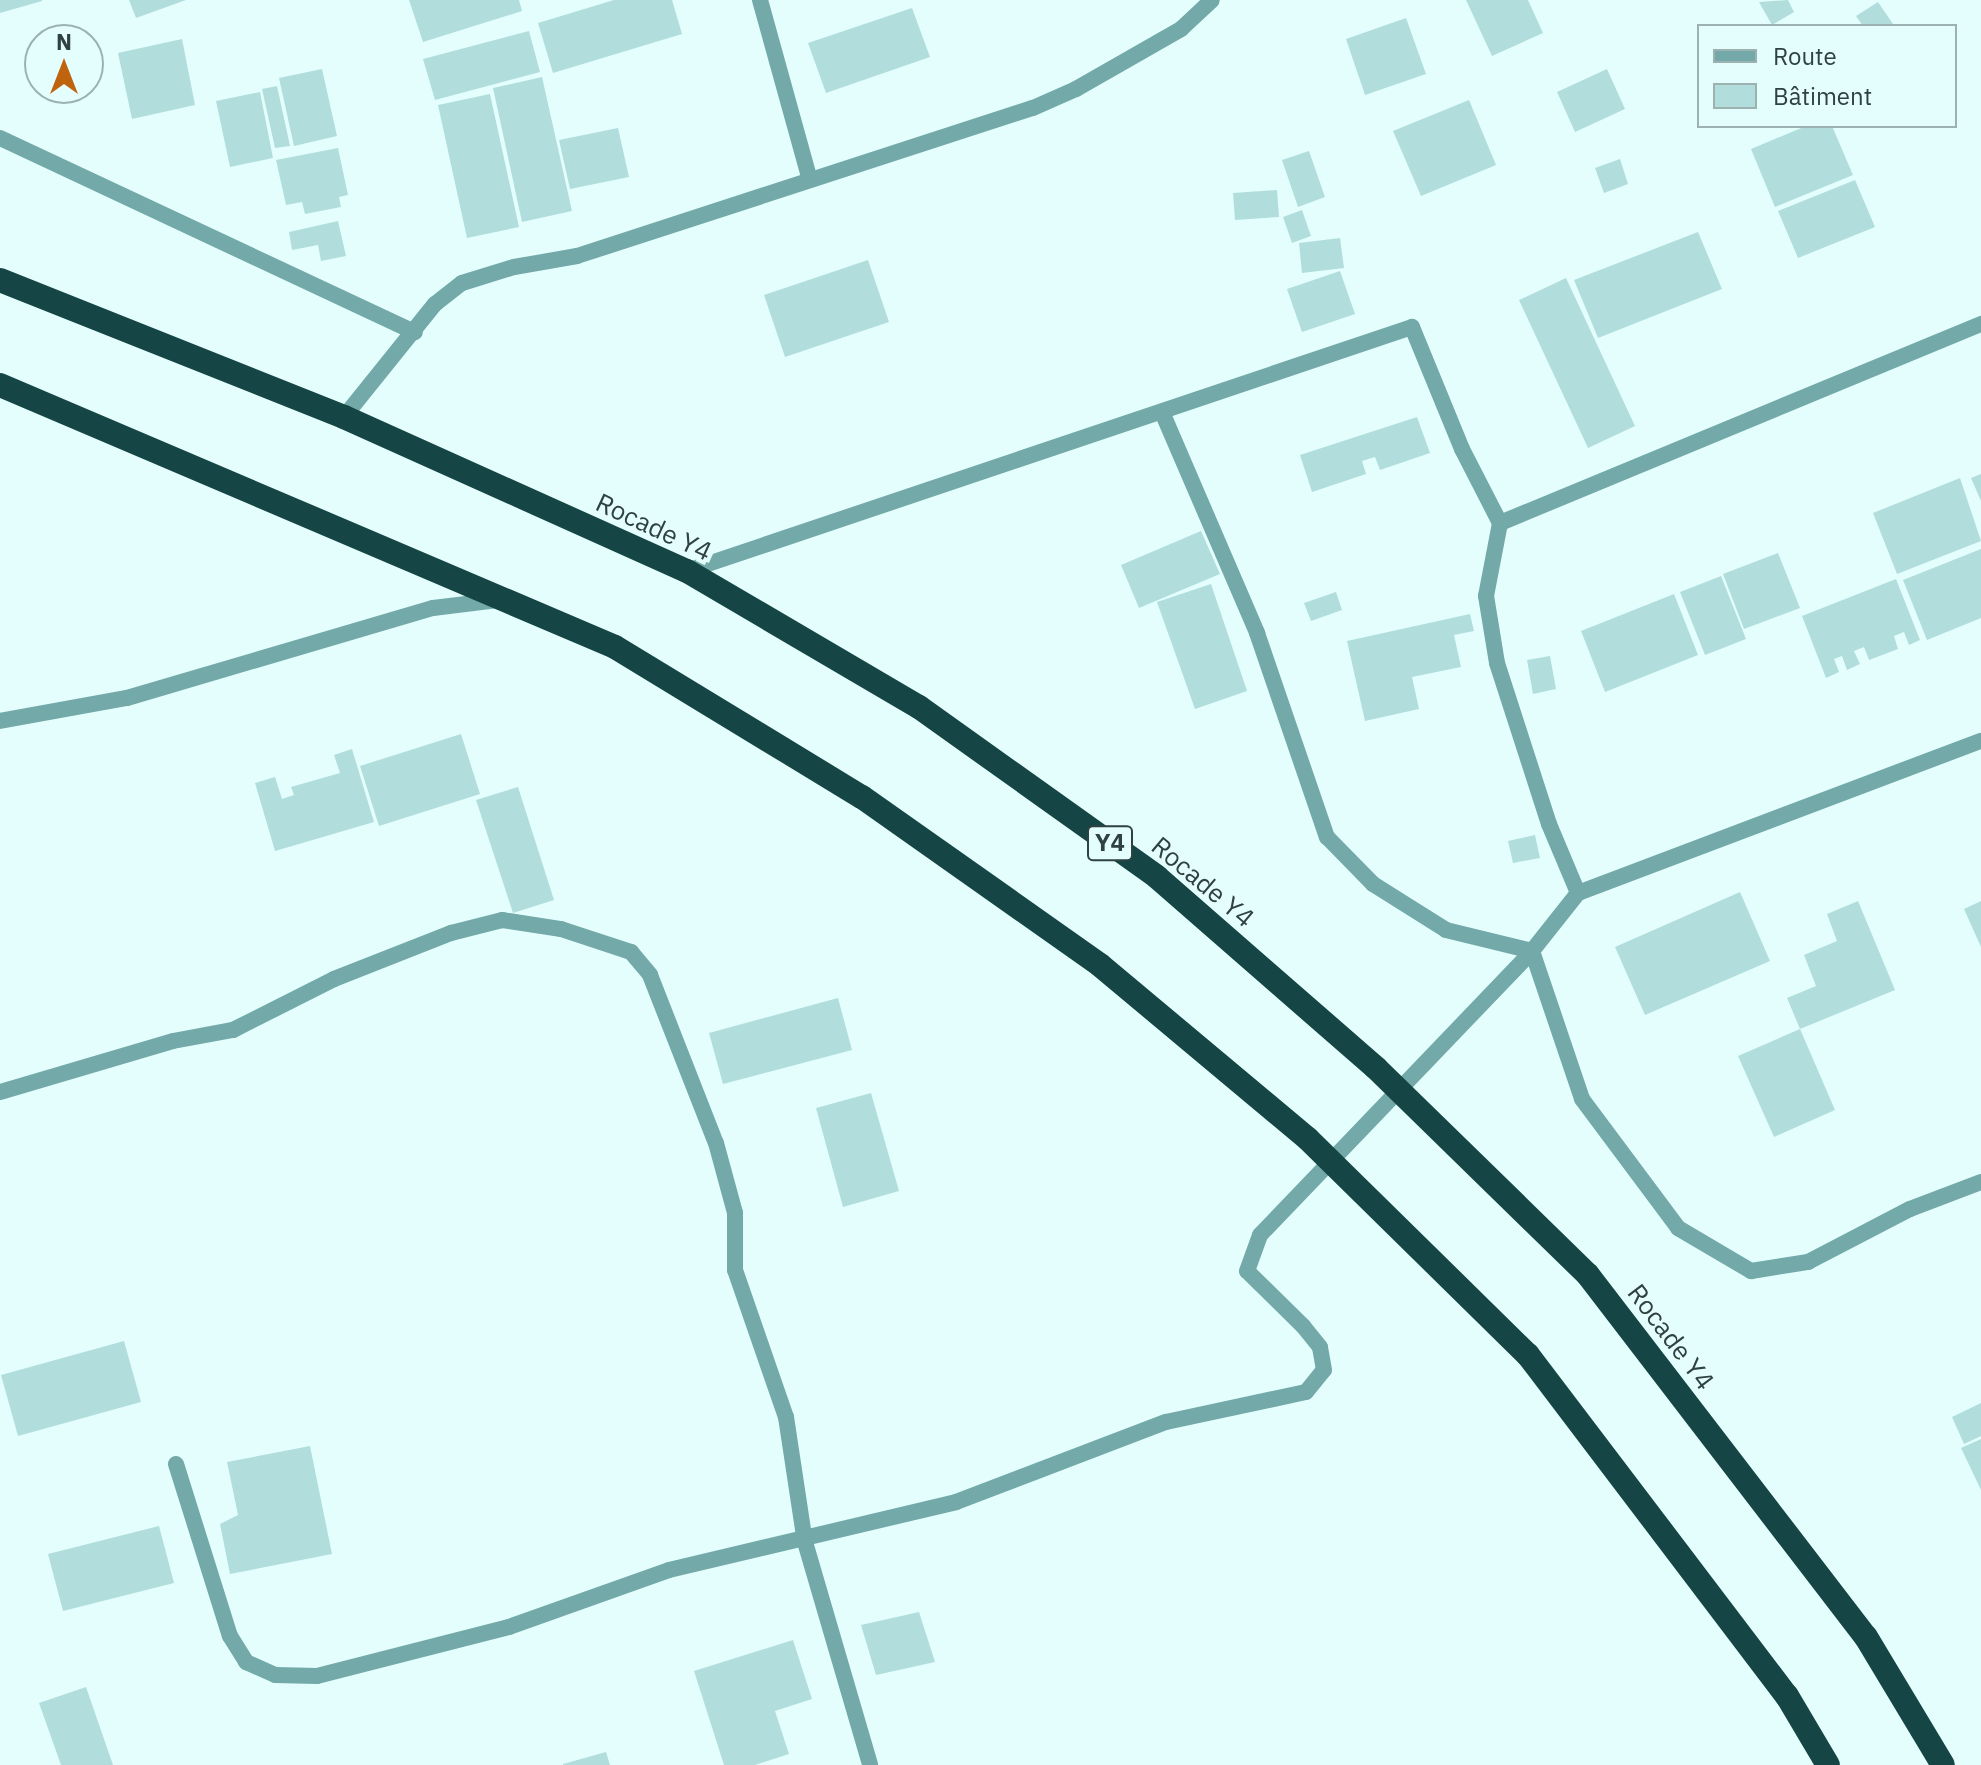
<!DOCTYPE html>
<html>
<head>
<meta charset="utf-8">
<style>
  body { margin:0 }
  #map { position:relative; width:1981px; height:1765px; overflow:hidden; background:#e3fefd; font-family:"IBM Plex Sans",sans-serif }
  div>[style] { position:absolute }
  .building>* { inset:0; background:#b1dedc }
  .street>* { height:16px; margin:-8px; padding:0 8px; transform-origin:8px; border-radius:8px; background:#73a9a8 }
  .highway>* { height:24px; margin:-12px; padding:0 12px; transform-origin:12px; border-radius:12px; background:#154544 }
  span { translate:-50% -50%; white-space:nowrap; text-align:center; line-height:1.15; -webkit-text-stroke:8px #e3fefd; paint-order:stroke }
  .shield-label span { padding:2px 6px; background:#e3fefd; border:2px solid; border-radius:6px; -webkit-text-stroke-width:0 }
  .shield-label { font-size:24px; color:#2f4140; font-weight:700 }
  .street-label { font-size:26px; color:#2f4140 }
  .legend { position:absolute; left:1697px; top:24px; width:260px; height:104px; box-sizing:border-box; background:#e3fefd; border:2px solid #9bb2b1; margin:0; padding:10px 14px; list-style:none; font-size:24px; color:#2f4140 }
  .legend li { display:flex; align-items:center; gap:16px; height:40px }
  .legend b { width:40px; border:2px solid #9bb2b1 }
  .north { position:absolute; left:24px; top:24px; width:80px; height:80px; box-sizing:border-box; background:#e3fefd; border:2px solid #9bb2b1; border-radius:50%; rotate:0deg; font-size:22px; font-weight:700; line-height:32px; text-align:center; color:#2f4140 }
  .north::after { content:''; display:block; margin:auto; width:28px; height:36px; background:#bf630e; clip-path:polygon(50% 0,100% 100%,50% 72%,0 100%) }
</style>
</head>
<body>
<div id="map">
  <div class="building">
    <div style="clip-path:polygon(0 0,42px 0,42px 1px,0 13px)"></div>
    <div style="clip-path:polygon(129px 0,186px 0,136px 18px)"></div>
    <div style="clip-path:polygon(409px 0,519px 0,522px 11px,423px 42px)"></div>
    <div style="clip-path:polygon(614px 0,672px 0,682px 34px,553px 73px,538px 23px)"></div>
    <div style="clip-path:polygon(1466px 0,1528px 0,1543px 33px,1492px 56px)"></div>
    <div style="clip-path:polygon(1788px 0,1794px 12px,1772px 25px,1759px 2px)"></div>
    <div style="clip-path:polygon(1878px 2px,1893px 24px,1863px 26px,1856px 16px)"></div>
    <div style="clip-path:polygon(912px 8px,930px 57px,826px 93px,808px 43px)"></div>
    <div style="clip-path:polygon(1406px 18px,1426px 74px,1365px 95px,1346px 39px)"></div>
    <div style="clip-path:polygon(529px 31px,540px 72px,435px 100px,423px 59px)"></div>
    <div style="clip-path:polygon(182px 39px,195px 105px,132px 119px,118px 53px)"></div>
    <div style="clip-path:polygon(322px 69px,337px 136px,294px 146px,279px 78px)"></div>
    <div style="clip-path:polygon(1607px 69px,1625px 109px,1575px 132px,1557px 92px)"></div>
    <div style="clip-path:polygon(542px 77px,572px 211px,522px 222px,493px 88px)"></div>
    <div style="clip-path:polygon(277px 86px,290px 146px,275px 148px,262px 89px)"></div>
    <div style="clip-path:polygon(260px 92px,273px 158px,230px 167px,216px 101px)"></div>
    <div style="clip-path:polygon(490px 94px,519px 227px,467px 238px,438px 105px)"></div>
    <div style="clip-path:polygon(1469px 100px,1496px 165px,1421px 196px,1393px 131px)"></div>
    <div style="clip-path:polygon(1806px 126px,1832px 126px,1853px 175px,1775px 207px,1751px 149px)"></div>
    <div style="clip-path:polygon(618px 128px,629px 177px,570px 189px,559px 140px)"></div>
    <div style="clip-path:polygon(338px 148px,348px 195px,339px 197px,341px 207px,305px 214px,302px 202px,286px 205px,276px 160px)"></div>
    <div style="clip-path:polygon(1309px 151px,1325px 197px,1298px 207px,1282px 160px)"></div>
    <div style="clip-path:polygon(1620px 159px,1628px 184px,1604px 193px,1595px 168px)"></div>
    <div style="clip-path:polygon(1855px 180px,1875px 227px,1798px 258px,1778px 211px)"></div>
    <div style="clip-path:polygon(1277px 190px,1279px 217px,1235px 220px,1233px 193px)"></div>
    <div style="clip-path:polygon(1302px 210px,1311px 236px,1292px 243px,1283px 217px)"></div>
    <div style="clip-path:polygon(338px 221px,346px 256px,321px 261px,318px 245px,292px 250px,289px 232px)"></div>
    <div style="clip-path:polygon(1698px 232px,1722px 289px,1598px 338px,1574px 280px)"></div>
    <div style="clip-path:polygon(1340px 238px,1344px 268px,1302px 273px,1299px 243px)"></div>
    <div style="clip-path:polygon(868px 260px,889px 322px,785px 357px,764px 295px)"></div>
    <div style="clip-path:polygon(1340px 271px,1355px 314px,1302px 332px,1287px 289px)"></div>
    <div style="clip-path:polygon(1566px 278px,1635px 426px,1588px 448px,1519px 300px)"></div>
    <div style="clip-path:polygon(1417px 417px,1430px 453px,1380px 470px,1375px 457px,1362px 461px,1366px 474px,1312px 492px,1300px 455px)"></div>
    <div style="clip-path:polygon(1981px 474px,1981px 501px,1971px 478px)"></div>
    <div style="clip-path:polygon(1960px 478px,1981px 541px,1897px 574px,1873px 513px)"></div>
    <div style="clip-path:polygon(1201px 531px,1220px 574px,1139px 608px,1121px 565px)"></div>
    <div style="clip-path:polygon(1981px 549px,1981px 618px,1927px 640px,1903px 580px)"></div>
    <div style="clip-path:polygon(1778px 553px,1800px 608px,1744px 629px,1723px 574px)"></div>
    <div style="clip-path:polygon(1721px 576px,1746px 639px,1705px 655px,1680px 592px)"></div>
    <div style="clip-path:polygon(1896px 579px,1920px 640px,1909px 645px,1904px 632px,1894px 636px,1898px 649px,1869px 660px,1864px 647px,1854px 651px,1860px 664px,1847px 670px,1842px 656px,1834px 659px,1839px 672px,1826px 678px,1802px 616px)"></div>
    <div style="clip-path:polygon(1211px 584px,1247px 691px,1195px 709px,1157px 602px)"></div>
    <div style="clip-path:polygon(1336px 592px,1342px 610px,1311px 621px,1304px 603px)"></div>
    <div style="clip-path:polygon(1674px 594px,1698px 655px,1605px 692px,1581px 631px)"></div>
    <div style="clip-path:polygon(1470px 614px,1474px 631px,1454px 635px,1461px 667px,1412px 677px,1419px 709px,1365px 721px,1347px 641px)"></div>
    <div style="clip-path:polygon(1550px 656px,1556px 689px,1533px 694px,1527px 660px)"></div>
    <div style="clip-path:polygon(461px 734px,480px 794px,379px 826px,360px 766px)"></div>
    <div style="clip-path:polygon(352px 749px,374px 822px,275px 851px,255px 783px,275px 777px,282px 799px,294px 795px,291px 787px,340px 773px,334px 755px)"></div>
    <div style="clip-path:polygon(518px 787px,554px 900px,513px 913px,476px 800px)"></div>
    <div style="clip-path:polygon(1535px 835px,1540px 858px,1513px 863px,1508px 841px)"></div>
    <div style="clip-path:polygon(1740px 892px,1770px 961px,1645px 1015px,1615px 947px)"></div>
    <div style="clip-path:polygon(1858px 901px,1895px 990px,1800px 1029px,1787px 998px,1816px 986px,1804px 955px,1837px 941px,1827px 914px)"></div>
    <div style="clip-path:polygon(1981px 901px,1981px 947px,1964px 909px)"></div>
    <div style="clip-path:polygon(838px 998px,852px 1050px,723px 1084px,709px 1033px)"></div>
    <div style="clip-path:polygon(1800px 1029px,1835px 1110px,1774px 1137px,1738px 1056px)"></div>
    <div style="clip-path:polygon(871px 1093px,899px 1191px,843px 1207px,816px 1108px)"></div>
    <div style="clip-path:polygon(124px 1341px,141px 1402px,18px 1436px,1px 1375px)"></div>
    <div style="clip-path:polygon(1981px 1403px,1981px 1436px,1964px 1444px,1952px 1417px)"></div>
    <div style="clip-path:polygon(1981px 1439px,1981px 1490px,1961px 1448px)"></div>
    <div style="clip-path:polygon(310px 1446px,332px 1554px,230px 1574px,220px 1524px,238px 1515px,227px 1462px)"></div>
    <div style="clip-path:polygon(159px 1526px,174px 1583px,63px 1611px,48px 1554px)"></div>
    <div style="clip-path:polygon(919px 1612px,935px 1662px,876px 1675px,861px 1625px)"></div>
    <div style="clip-path:polygon(793px 1640px,812px 1699px,775px 1711px,789px 1754px,755px 1765px,724px 1765px,694px 1671px)"></div>
    <div style="clip-path:polygon(86px 1687px,113px 1765px,61px 1765px,39px 1703px)"></div>
    <div style="clip-path:polygon(606px 1752px,610px 1765px,563px 1765px,563px 1764px)"></div>
  </div>
  <div class="street">
    <div style="left:760px;top:0;width:184px;rotate:74.5deg"></div>
    <div style="left:0;top:138px;width:458px;rotate:25.1deg"></div>
    <div style="left:1162px;top:412px;width:241px;rotate:66.7deg"></div>
    <div style="left:1257px;top:633px;width:216px;rotate:71.1deg"></div>
    <div style="left:1327px;top:837px;width:66px;rotate:45.6deg"></div>
    <div style="left:1373px;top:884px;width:86px;rotate:32.2deg"></div>
    <div style="left:1446px;top:930px;width:89px;rotate:13.7deg"></div>
    <div style="left:1532px;top:951px;width:156px;rotate:71.3deg"></div>
    <div style="left:1582px;top:1099px;width:161px;rotate:53.3deg"></div>
    <div style="left:1678px;top:1228px;width:85px;rotate:30.5deg"></div>
    <div style="left:1751px;top:1271px;width:58px;rotate:-9deg"></div>
    <div style="left:1808px;top:1262px;width:115px;rotate:-27.5deg"></div>
    <div style="left:1910px;top:1209px;width:76px;rotate:-20.8deg"></div>
    <div style="left:344px;top:417px;width:145px;rotate:-51.2deg"></div>
    <div style="left:435px;top:304px;width:34px;rotate:-38deg"></div>
    <div style="left:462px;top:283px;width:54px;rotate:-17.1deg"></div>
    <div style="left:514px;top:267px;width:64px;rotate:-9.9deg"></div>
    <div style="left:577px;top:256px;width:479px;rotate:-18deg"></div>
    <div style="left:1033px;top:108px;width:47px;rotate:-23.8deg"></div>
    <div style="left:1076px;top:89px;width:121px;rotate:-29.7deg"></div>
    <div style="left:1181px;top:29px;width:42px;rotate:-43.1deg"></div>
    <div style="left:1500px;top:523px;width:521px;rotate:-22.48deg"></div>
    <div style="left:0;top:721px;width:129px;rotate:-10.3deg"></div>
    <div style="left:127px;top:698px;width:319px;rotate:-16.4deg"></div>
    <div style="left:433px;top:608px;width:65px;rotate:-7deg"></div>
    <div style="left:1578px;top:893px;width:431px;rotate:-20.7deg"></div>
    <div style="left:0;top:1092px;width:180px;rotate:-16.4deg"></div>
    <div style="left:173px;top:1041px;width:61px;rotate:-10.4deg"></div>
    <div style="left:233px;top:1030px;width:113px;rotate:-26.8deg"></div>
    <div style="left:334px;top:979px;width:126px;rotate:-21.5deg"></div>
    <div style="left:451px;top:933px;width:53px;rotate:-14.3deg"></div>
    <div style="left:502px;top:920px;width:60px;rotate:8.7deg"></div>
    <div style="left:561px;top:929px;width:74px;rotate:18.2deg"></div>
    <div style="left:631px;top:952px;width:30px;rotate:50deg"></div>
    <div style="left:650px;top:975px;width:180px;rotate:68.6deg"></div>
    <div style="left:716px;top:1143px;width:73px;rotate:74.8deg"></div>
    <div style="left:735px;top:1213px;width:57px;rotate:90deg"></div>
    <div style="left:735px;top:1270px;width:156px;rotate:70.9deg"></div>
    <div style="left:786px;top:1417px;width:126px;rotate:81.4deg"></div>
    <div style="left:805px;top:1542px;width:232px;rotate:73.7deg"></div>
    <div style="left:176px;top:1464px;width:180px;rotate:72.6deg"></div>
    <div style="left:230px;top:1636px;width:31px;rotate:58deg"></div>
    <div style="left:246px;top:1662px;width:32px;rotate:24deg"></div>
    <div style="left:275px;top:1675px;width:42px;rotate:1.4deg"></div>
    <div style="left:317px;top:1676px;width:198px;rotate:-14.3deg"></div>
    <div style="left:509px;top:1627px;width:170px;rotate:-19.6deg"></div>
    <div style="left:669px;top:1570px;width:295px;rotate:-13.3deg"></div>
    <div style="left:956px;top:1502px;width:225px;rotate:-20.9deg"></div>
    <div style="left:1166px;top:1422px;width:143px;rotate:-12.1deg"></div>
    <div style="left:1306px;top:1392px;width:28px;rotate:-51deg"></div>
    <div style="left:1324px;top:1370px;width:23px;rotate:-100deg"></div>
    <div style="left:1320px;top:1347px;width:27px;rotate:-129deg"></div>
    <div style="left:1303px;top:1326px;width:78px;rotate:-135.5deg"></div>
    <div style="left:1247px;top:1271px;width:38px;rotate:-70deg"></div>
    <div style="left:1260px;top:1235px;width:393px;rotate:-46.2deg"></div>
    <div style="left:1532px;top:951px;width:74px;rotate:-51.6deg"></div>
    <div style="left:1578px;top:893px;width:75px;rotate:-112.8deg"></div>
    <div style="left:1549px;top:824px;width:169px;rotate:-107.9deg"></div>
    <div style="left:1497px;top:663px;width:68px;rotate:-99.3deg"></div>
    <div style="left:1486px;top:596px;width:74px;rotate:-79.1deg"></div>
    <div style="left:1500px;top:523px;width:83px;rotate:-117.2deg"></div>
    <div style="left:1462px;top:449px;width:132px;rotate:-112.3deg"></div>
    <div style="left:1412px;top:327px;width:765px;rotate:161.4deg"></div>
  </div>
  <div class="highway">
    <div style="left:0;top:280px;width:370px;rotate:21.7deg"></div>
    <div style="left:344px;top:417px;width:376px;rotate:24.2deg"></div>
    <div style="left:687px;top:571px;width:269px;rotate:30.4deg"></div>
    <div style="left:919px;top:707px;width:292px;rotate:35.5deg"></div>
    <div style="left:1157px;top:877px;width:291px;rotate:41.1deg"></div>
    <div style="left:1376px;top:1068px;width:296px;rotate:44.3deg"></div>
    <div style="left:1588px;top:1275px;width:456px;rotate:52.5deg"></div>
    <div style="left:1866px;top:1637px;width:149px;rotate:59deg"></div>
    <div style="left:0;top:385px;width:668px;rotate:23.07deg"></div>
    <div style="left:615px;top:647px;width:289px;rotate:31.3deg"></div>
    <div style="left:862px;top:797px;width:291px;rotate:35.2deg"></div>
    <div style="left:1100px;top:965px;width:271px;rotate:39.9deg"></div>
    <div style="left:1308px;top:1139px;width:308px;rotate:44.5deg"></div>
    <div style="left:1528px;top:1355px;width:428px;rotate:52.8deg"></div>
    <div style="left:1787px;top:1696px;width:80px;rotate:59.3deg"></div>
  </div>
  <div class="shield-label">
    <span style="left:1110px;top:843px">Y4</span>
  </div>
  <div class="street-label">
    <span style="left:654px;top:527px;rotate:25deg">Rocade Y4</span>
    <span style="left:1203px;top:882px;rotate:40deg">Rocade Y4</span>
    <span style="left:1671px;top:1337px;rotate:53deg">Rocade Y4</span>
  </div>
  <ul class="legend">
  <li><b style="height:10px;background:#73a9a8"></b>Route</li>
  <li><b style="height:22px;background:#b1dedc"></b>Bâtiment</li>
  </ul>
  <div class="north">N</div>
</div>
</body>
</html>
